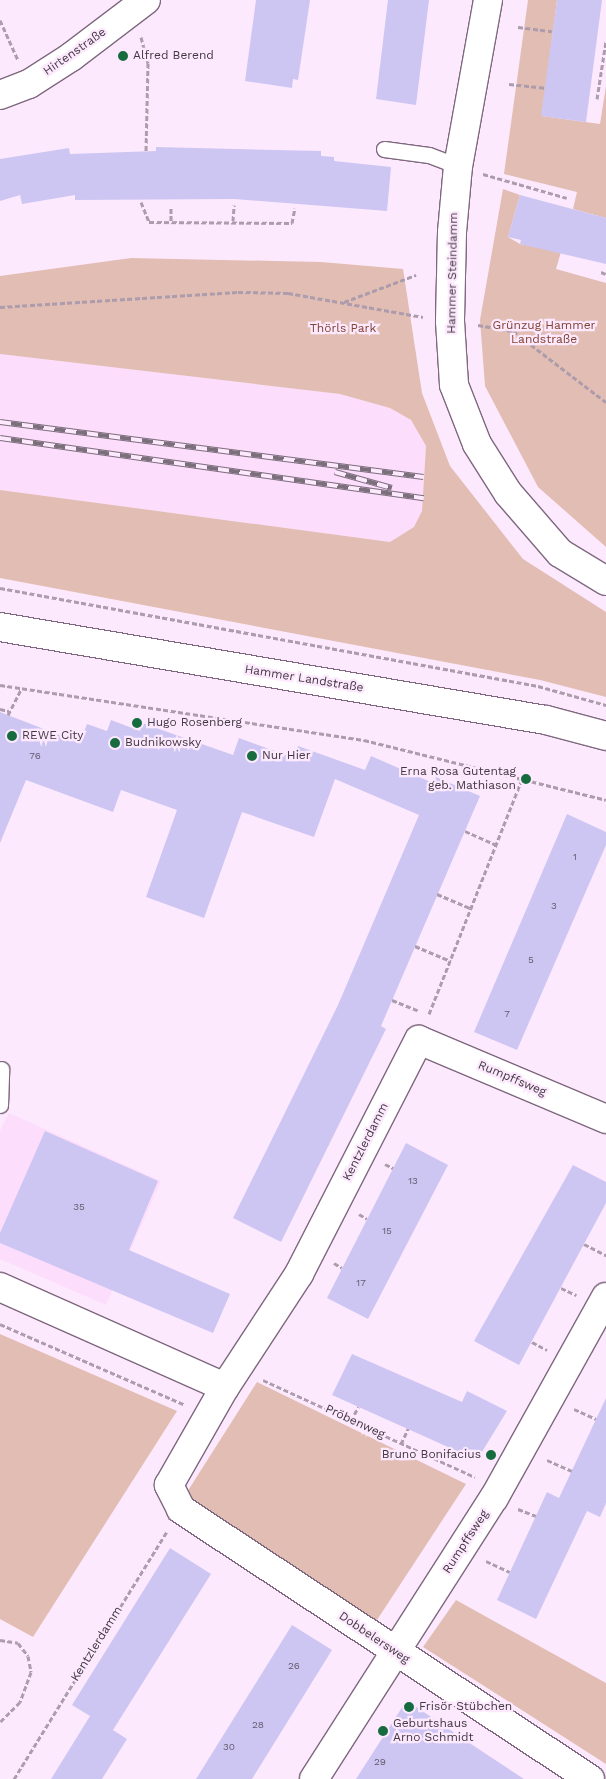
<!DOCTYPE html>
<html>
<head>
<meta charset="utf-8">
<style>
  body { margin:0 }
  #map { position:relative; width:606px; height:1779px; overflow:hidden; background:#fde9fd; font-family:"Work Sans",sans-serif }
  div>[style] { position:absolute }
  .built>* { inset:0; background:#fdddfc }
  .green>* { inset:0; background:#e2bdb3 }
  .building>* { inset:0; background:#cdc6f3 }
  .path>* { height:3px; margin-top:-1.5px; transform-origin:0; background:repeating-linear-gradient(90deg,#ac9cac 0 5px,transparent 0 7.5px) }
  .roads { filter:drop-shadow(1px 0 #7f687f) drop-shadow(-1px 0 #7f687f) drop-shadow(0 1px #7f687f) drop-shadow(0 -1px #7f687f) }
  .service>* { height:15px; margin:-7.5px; padding:0 7.5px; transform-origin:7.5px; border-radius:7.5px; background:#fff }
  .minor>* { height:28px; margin:-14px; padding:0 14px; transform-origin:14px; border-radius:14px; background:#fff }
  .tertiary>* { height:28px; margin:-14px; padding:0 14px; transform-origin:14px; border-radius:14px; background:#fff }
  .secondary>* { height:28px; margin:-14px; padding:0 14px; transform-origin:14px; border-radius:14px; background:#fff }
  .rail>* { height:5.5px; margin-top:-2.75px; transform-origin:0; background:repeating-linear-gradient(90deg,#fde9fd 0 11px,#7c6f7c 0 22px); box-sizing:border-box; border-block:1px solid #7c6f7c }
  .dots>* { width:14px; height:14px; translate:-50% -50%; box-sizing:border-box; border:2px solid #fde9fd; border-radius:50% }
  span { translate:-50% -50%; white-space:nowrap; text-align:center; line-height:1.15; -webkit-text-stroke:4.5px #fde9fd; paint-order:stroke }
  .number-label { font-size:10px; color:#655c6e }
  .number-label span { -webkit-text-stroke-width:0 }
  .street-label { font-size:12px; color:#423842 }
  .poi-label { font-size:12px; color:#423842 }
  .left { translate:0 -50%; text-align:left }
  .right { translate:-100% -50%; text-align:right }
  .park-label { font-size:12px; color:#824232 }
</style>
</head>
<body>
<div id="map">
  <div class="built">
    <div style="clip-path:polygon(0 354px,340px 394px,390px 408px,411px 420px,426px 446px,422px 511px,415px 527px,390px 542px,0 490px)"></div>
    <div style="clip-path:polygon(9px 1113px,161px 1181px,106px 1305px,0 1259px,0 1131px)"></div>
  </div>
  <div class="green">
    <div style="clip-path:polygon(528px 0,557px 0,542px 116px,600px 124px,606px 86px,606px 218px,573px 209px,577px 192px,504px 174px)"></div>
    <div style="clip-path:polygon(503px 189px,520px 195px,508px 237px,520px 244px,561px 252px,556px 269px,606px 283px,606px 547px,538px 487px,485px 386px,480px 320px)"></div>
    <div style="clip-path:polygon(131px 258px,321px 262px,403px 269px,422px 393px,450px 466px,523px 559px,606px 612px,606px 697px,540px 680px,0 578px,0 490px,390px 542px,414px 527px,422px 511px,426px 446px,411px 420px,390px 408px,340px 394px,0 354px,0 276px)"></div>
    <div style="clip-path:polygon(0 1334px,177px 1411px,33px 1637px,0 1619px)"></div>
    <div style="clip-path:polygon(257px 1382px,466px 1484px,375px 1623px,182px 1500px)"></div>
    <div style="clip-path:polygon(456px 1600px,606px 1683px,606px 1764px,423px 1647px)"></div>
  </div>
  <div class="building">
    <div style="clip-path:polygon(256px 0,310px 0,298px 80px,293px 79px,292px 88px,245px 81px)"></div>
    <div style="clip-path:polygon(388px 0,429px 0,416px 105px,376px 99px)"></div>
    <div style="clip-path:polygon(557px 0,602px 0,586px 122px,541px 116px)"></div>
    <div style="clip-path:polygon(156px 147px,321px 151px,321px 156px,334px 157px,334px 161px,391px 167px,387px 211px,234px 199px,75px 200px,75px 195px,22px 204px,20px 195px,0 201px,0 159px,69px 148px,70px 154px,156px 151px)"></div>
    <div style="clip-path:polygon(520px 195px,606px 218px,606px 264px,520px 244px,521px 240px,508px 237px)"></div>
    <div style="clip-path:polygon(0 712px,80px 743px,87px 724px,107px 731px,111px 720px,140px 731px,142px 723px,233px 755px,239px 738px,294px 758px,298px 746px,365px 770px,371px 756px,433px 783px,436px 777px,480px 796px,381px 1026px,386px 1029px,281px 1242px,233px 1218px,338px 1005px,419px 815px,335px 779px,314px 837px,242px 812px,204px 918px,146px 897px,177px 810px,121px 790px,113px 812px,26px 780px,0 843px)"></div>
    <div style="clip-path:polygon(567px 814px,606px 832px,606px 845px,517px 1050px,474px 1032px)"></div>
    <div style="clip-path:polygon(45px 1131px,158px 1181px,129px 1250px,230px 1294px,213px 1333px,0 1243px,0 1233px)"></div>
    <div style="clip-path:polygon(406px 1143px,448px 1165px,368px 1319px,327px 1298px)"></div>
    <div style="clip-path:polygon(573px 1165px,606px 1182px,606px 1203px,519px 1365px,474px 1341px)"></div>
    <div style="clip-path:polygon(352px 1354px,462px 1402px,467px 1391px,507px 1411px,477px 1460px,332px 1395px)"></div>
    <div style="clip-path:polygon(606px 1398px,606px 1503px,600px 1517px,587px 1511px,536px 1619px,497px 1600px,547px 1492px,559px 1498px)"></div>
    <div style="clip-path:polygon(170px 1548px,211px 1574px,113px 1730px,127px 1739px,102px 1779px,51px 1779px,90px 1716px,72px 1705px)"></div>
    <div style="clip-path:polygon(292px 1625px,332px 1650px,252px 1779px,196px 1779px)"></div>
    <div style="clip-path:polygon(412px 1704px,471px 1744px,524px 1779px,356px 1779px,403px 1706px)"></div>
  </div>
  <div class="path">
    <div style="left:0;top:20px;width:44px;rotate:65.8deg"></div>
    <div style="left:518px;top:27px;width:34px;rotate:7deg"></div>
    <div style="left:141px;top:37px;width:27px;rotate:75deg"></div>
    <div style="left:148px;top:63px;width:88px;rotate:91.3deg"></div>
    <div style="left:509px;top:84px;width:36px;rotate:6deg"></div>
    <div style="left:597px;top:99px;width:59px;rotate:-81.2deg"></div>
    <div style="left:483px;top:174px;width:87px;rotate:15.9deg"></div>
    <div style="left:141px;top:202px;width:22px;rotate:68deg"></div>
    <div style="left:149px;top:222px;width:143px;rotate:0.4deg"></div>
    <div style="left:292px;top:223px;width:15px;rotate:-79deg"></div>
    <div style="left:171px;top:221px;width:14px;rotate:-90deg"></div>
    <div style="left:233px;top:221px;width:16px;rotate:-86deg"></div>
    <div style="left:601px;top:272px;width:5px;rotate:22deg"></div>
    <div style="left:344px;top:302px;width:77px;rotate:-20.6deg"></div>
    <div style="left:0;top:307px;width:238px;rotate:-3.6deg"></div>
    <div style="left:238px;top:292px;width:50px;rotate:1.1deg"></div>
    <div style="left:288px;top:293px;width:137px;rotate:10.1deg"></div>
    <div style="left:478px;top:325px;width:36px;rotate:10deg"></div>
    <div style="left:513px;top:331px;width:117px;rotate:37.4deg"></div>
    <div style="left:0;top:588px;width:547px;rotate:10.32deg"></div>
    <div style="left:538px;top:686px;width:71px;rotate:15.6deg"></div>
    <div style="left:0;top:685px;width:368px;rotate:8.6deg"></div>
    <div style="left:364px;top:740px;width:249px;rotate:13.9deg"></div>
    <div style="left:0;top:709px;width:9px;rotate:13deg"></div>
    <div style="left:8px;top:715px;width:29px;rotate:-63deg"></div>
    <div style="left:465px;top:831px;width:36px;rotate:24deg"></div>
    <div style="left:437px;top:894px;width:38px;rotate:23deg"></div>
    <div style="left:415px;top:946px;width:39px;rotate:23deg"></div>
    <div style="left:392px;top:1000px;width:29px;rotate:22deg"></div>
    <div style="left:429px;top:1014px;width:253px;rotate:-68.4deg"></div>
    <div style="left:385px;top:1164px;width:9px;rotate:27deg"></div>
    <div style="left:359px;top:1214px;width:9px;rotate:32deg"></div>
    <div style="left:584px;top:1244px;width:25px;rotate:27deg"></div>
    <div style="left:334px;top:1263px;width:9px;rotate:32deg"></div>
    <div style="left:561px;top:1288px;width:17px;rotate:25deg"></div>
    <div style="left:0;top:1324px;width:202px;rotate:23.6deg"></div>
    <div style="left:532px;top:1342px;width:17px;rotate:28deg"></div>
    <div style="left:263px;top:1380px;width:233px;rotate:24.6deg"></div>
    <div style="left:574px;top:1409px;width:24px;rotate:24deg"></div>
    <div style="left:351px;top:1421px;width:16px;rotate:-63deg"></div>
    <div style="left:401px;top:1444px;width:17px;rotate:-65deg"></div>
    <div style="left:547px;top:1460px;width:27px;rotate:24deg"></div>
    <div style="left:518px;top:1509px;width:19px;rotate:21deg"></div>
    <div style="left:486px;top:1561px;width:26px;rotate:25deg"></div>
    <div style="left:0;top:1640px;width:18px;rotate:9deg"></div>
    <div style="left:18px;top:1643px;width:16px;rotate:52deg"></div>
    <div style="left:28px;top:1656px;width:16px;rotate:79deg"></div>
    <div style="left:31px;top:1672px;width:32px;rotate:110deg"></div>
    <div style="left:20px;top:1702px;width:28px;rotate:135deg"></div>
    <div style="left:14px;top:1779px;width:291px;rotate:-58.3deg"></div>
  </div>
  <div class="roads">
    <div class="service">
      <div style="left:384px;top:149px;width:45px;rotate:7.6deg"></div>
      <div style="left:429px;top:155px;width:31px;rotate:21deg"></div>
      <div style="left:0;top:1105px;width:36px;rotate:-88deg"></div>
    </div>
    <div class="minor">
      <div style="left:0;top:95px;width:31px;rotate:-21deg"></div>
      <div style="left:29px;top:84px;width:50px;rotate:-32.7deg"></div>
      <div style="left:71px;top:57px;width:94px;rotate:-37.2deg"></div>
      <div style="left:0;top:1287px;width:246px;rotate:24deg"></div>
      <div style="left:314px;top:1779px;width:334px;rotate:-57.4deg"></div>
      <div style="left:494px;top:1498px;width:230px;rotate:-60.9deg"></div>
      <div style="left:590px;top:1779px;width:490px;rotate:-146.6deg"></div>
      <div style="left:181px;top:1509px;width:27px;rotate:-117deg"></div>
      <div style="left:169px;top:1485px;width:113px;rotate:-60.3deg"></div>
      <div style="left:225px;top:1387px;width:135px;rotate:-56.8deg"></div>
      <div style="left:299px;top:1274px;width:263px;rotate:-62.9deg"></div>
      <div style="left:419px;top:1040px;width:203px;rotate:22.9deg"></div>
    </div>
    <div class="tertiary">
      <div style="left:488px;top:0;width:169px;rotate:100.2deg"></div>
      <div style="left:458px;top:166px;width:66px;rotate:95.2deg"></div>
      <div style="left:452px;top:232px;width:89px;rotate:91.3deg"></div>
      <div style="left:450px;top:321px;width:64px;rotate:86.4deg"></div>
      <div style="left:454px;top:385px;width:63px;rotate:68.7deg"></div>
      <div style="left:477px;top:444px;width:58px;rotate:57.7deg"></div>
      <div style="left:508px;top:493px;width:79px;rotate:49.1deg"></div>
      <div style="left:560px;top:553px;width:54px;rotate:31.3deg"></div>
    </div>
    <div class="secondary">
      <div style="left:0;top:627px;width:554px;rotate:9.67deg"></div>
      <div style="left:546px;top:720px;width:62px;rotate:14.9deg"></div>
    </div>
  </div>
  <div class="rail">
    <div style="left:0;top:422px;width:427px;rotate:7.4deg"></div>
    <div style="left:0;top:438px;width:428px;rotate:8.1deg"></div>
    <div style="left:335px;top:472px;width:59px;rotate:15.7deg"></div>
  </div>
  <div class="dots">
    <div style="left:123px;top:56px;background:#166c3e"></div>
    <div style="left:137px;top:723px;background:#166c3e"></div>
    <div style="left:12px;top:736px;background:#166c3e"></div>
    <div style="left:115px;top:743px;background:#166c3e"></div>
    <div style="left:252px;top:756px;background:#166c3e"></div>
    <div style="left:526px;top:779px;background:#166c3e"></div>
    <div style="left:491px;top:1455px;background:#166c3e"></div>
    <div style="left:409px;top:1707px;background:#166c3e"></div>
    <div style="left:383px;top:1731px;background:#166c3e"></div>
  </div>
  <div class="number-label">
    <span style="left:35px;top:756px">76</span>
    <span style="left:575px;top:857px">1</span>
    <span style="left:554px;top:906px">3</span>
    <span style="left:531px;top:960px">5</span>
    <span style="left:507px;top:1014px">7</span>
    <span style="left:413px;top:1181px">13</span>
    <span style="left:79px;top:1207px">35</span>
    <span style="left:387px;top:1231px">15</span>
    <span style="left:361px;top:1283px">17</span>
    <span style="left:294px;top:1666px">26</span>
    <span style="left:258px;top:1725px">28</span>
    <span style="left:229px;top:1747px">30</span>
    <span style="left:380px;top:1762px">29</span>
  </div>
  <div class="street-label">
    <span style="left:75px;top:52px;rotate:-35deg">Hirtenstraße</span>
    <span style="left:453px;top:273px;rotate:-89deg">Hammer Steindamm</span>
    <span style="left:304px;top:679px;rotate:9deg">Hammer Landstraße</span>
    <span style="left:512px;top:1079px;rotate:23deg">Rumpffsweg</span>
    <span style="left:366px;top:1142px;rotate:-63deg">Kentzlerdamm</span>
    <span style="left:355px;top:1422px;rotate:25deg">Pröbenweg</span>
    <span style="left:466px;top:1542px;rotate:-57deg">Rumpffsweg</span>
    <span style="left:374px;top:1638px;rotate:34deg">Dobbelersweg</span>
    <span style="left:97px;top:1644px;rotate:-58deg">Kentzlerdamm</span>
  </div>
  <div class="poi-label">
    <span class="left" style="left:133px;top:56px">Alfred Berend</span>
    <span class="left" style="left:147px;top:723px">Hugo Rosenberg</span>
    <span class="left" style="left:22px;top:736px">REWE City</span>
    <span class="left" style="left:125px;top:743px">Budnikowsky</span>
    <span class="left" style="left:262px;top:756px">Nur Hier</span>
    <span class="right" style="left:516px;top:779px">Erna Rosa Gutentag<br>geb. Mathiason</span>
    <span class="right" style="left:481px;top:1455px">Bruno Bonifacius</span>
    <span class="left" style="left:419px;top:1707px">Frisör Stübchen</span>
    <span class="left" style="left:393px;top:1731px">Geburtshaus<br>Arno Schmidt</span>
  </div>
  <div class="park-label">
    <span style="left:544px;top:333px">Grünzug Hammer<br>Landstraße</span>
    <span style="left:343px;top:329px">Thörls Park</span>
  </div>
</div>
</body>
</html>
